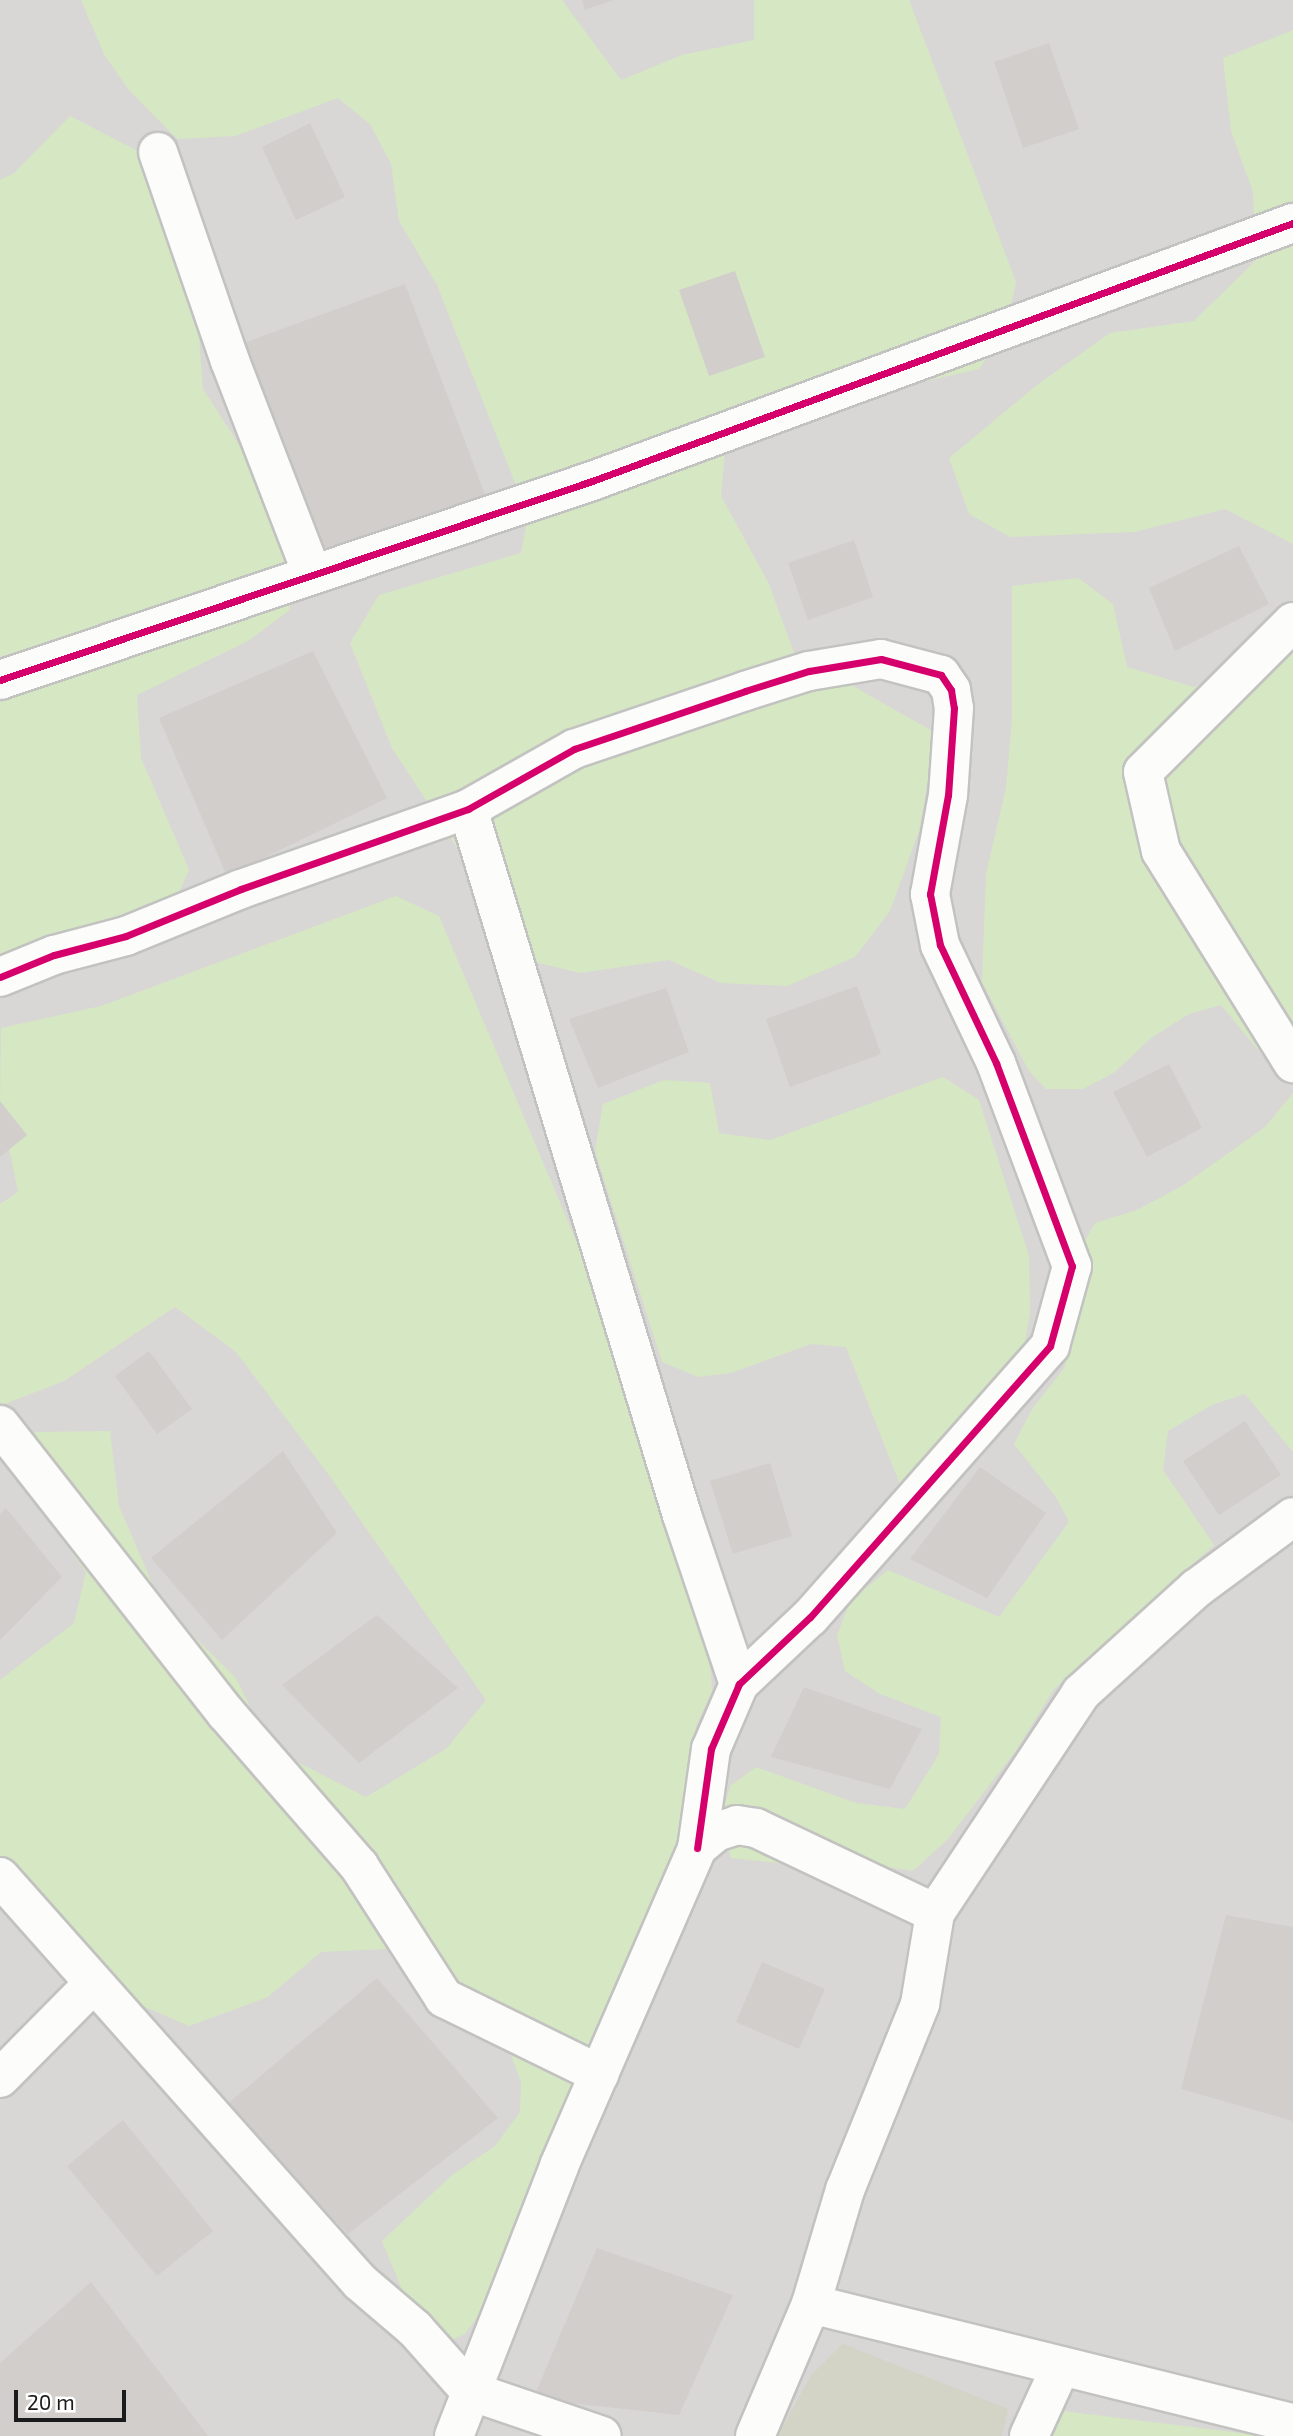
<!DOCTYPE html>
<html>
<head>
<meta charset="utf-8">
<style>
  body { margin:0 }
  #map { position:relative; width:1293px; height:2436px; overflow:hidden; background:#eae8e4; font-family:"Exo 2",sans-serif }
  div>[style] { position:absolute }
  .residential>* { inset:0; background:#d9d7d5 }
  .construction>* { inset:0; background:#d3d3c6 }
  .grass>* { inset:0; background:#d6e7c3 }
  .building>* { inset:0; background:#d1cecb }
  .roads { filter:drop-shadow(2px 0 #c2c2c0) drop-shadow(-2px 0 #c2c2c0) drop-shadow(0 2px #c2c2c0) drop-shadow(0 -2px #c2c2c0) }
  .minor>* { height:38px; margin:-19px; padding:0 19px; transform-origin:19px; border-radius:19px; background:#fcfcfb }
  .cycleway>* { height:7px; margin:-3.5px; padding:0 3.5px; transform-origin:3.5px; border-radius:3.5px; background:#d6006c }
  span { translate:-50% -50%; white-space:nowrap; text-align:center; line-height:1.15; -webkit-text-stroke:5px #fff; paint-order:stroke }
  .scale { position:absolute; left:14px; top:2390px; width:112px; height:32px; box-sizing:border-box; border:4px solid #1b1b1b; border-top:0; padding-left:9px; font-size:21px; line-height:24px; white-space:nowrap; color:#1b1b1b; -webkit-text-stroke:5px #fff; paint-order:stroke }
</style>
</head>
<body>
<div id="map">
  <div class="residential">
    <div style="clip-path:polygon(0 0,1293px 0,1293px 2436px,0 2436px)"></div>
  </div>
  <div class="construction">
    <div style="clip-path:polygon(843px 2344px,1008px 2409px,1002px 2436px,778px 2436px,811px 2375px)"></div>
  </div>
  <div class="grass">
    <div style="clip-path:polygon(81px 0,562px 0,621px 80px,682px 55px,754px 40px,754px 0,909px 0,1016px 282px,1005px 333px,979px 369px,918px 383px,883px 384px,725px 451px,721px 496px,769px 584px,794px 653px,936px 733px,919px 831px,890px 911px,855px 957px,787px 986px,721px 983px,669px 960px,580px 973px,531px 961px,392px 748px,350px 643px,379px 595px,521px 553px,528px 516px,437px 285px,399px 221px,391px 164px,370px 124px,338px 98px,235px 136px,177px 139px,128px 89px,104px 54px)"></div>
    <div style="clip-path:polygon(1293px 30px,1293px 544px,1225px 509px,1135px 532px,1010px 537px,969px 514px,949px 458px,1037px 385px,1110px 333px,1194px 321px,1255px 261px,1253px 192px,1231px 131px,1223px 58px)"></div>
    <div style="clip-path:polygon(70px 116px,136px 150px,165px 188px,197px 311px,203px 389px,243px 451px,282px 544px,290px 610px,248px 641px,137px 695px,141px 758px,189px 870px,169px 913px,61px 932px,0 974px,0 180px,14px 173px)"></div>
    <div style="clip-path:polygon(1078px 578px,1113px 604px,1127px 667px,1194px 687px,1261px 660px,1293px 633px,1293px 1056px,1279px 1058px,1259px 1051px,1221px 1005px,1189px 1014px,1151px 1038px,1115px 1072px,1083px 1089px,1046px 1089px,1029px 1071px,982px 982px,986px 874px,1006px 788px,1012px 719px,1012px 586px)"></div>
    <div style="clip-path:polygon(396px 896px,439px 916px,591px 1276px,708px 1634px,712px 1691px,696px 1726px,691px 1843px,654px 1926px,616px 1982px,497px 2289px,465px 2334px,450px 2341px,406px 2299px,382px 2241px,452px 2175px,495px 2146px,520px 2112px,521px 2082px,503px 2034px,430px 1947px,321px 1952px,268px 1997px,189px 2026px,129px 2000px,0 1876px,0 1680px,74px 1623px,86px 1572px,43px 1514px,35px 1432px,110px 1431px,119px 1506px,161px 1604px,236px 1678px,270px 1748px,366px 1797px,447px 1748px,486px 1700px,331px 1478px,236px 1352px,175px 1307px,64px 1381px,0 1406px,0 1204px,18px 1192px,0 1103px,1px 1028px,101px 1006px)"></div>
    <div style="clip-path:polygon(943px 1077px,979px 1100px,1029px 1256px,1030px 1313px,1022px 1361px,901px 1487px,846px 1347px,811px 1344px,731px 1373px,698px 1377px,662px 1362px,595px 1151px,603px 1104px,664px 1080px,710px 1083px,719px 1133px,770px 1140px)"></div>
    <div style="clip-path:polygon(1293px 1093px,1293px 1452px,1245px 1394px,1212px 1405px,1168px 1431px,1163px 1470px,1214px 1545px,1054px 1689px,1017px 1749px,948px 1839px,913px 1871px,856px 1862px,805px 1866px,731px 1858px,720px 1824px,730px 1786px,756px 1767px,856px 1803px,905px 1809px,939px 1754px,941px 1717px,880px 1694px,845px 1671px,837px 1635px,851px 1600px,888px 1570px,999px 1617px,1069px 1522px,1056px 1497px,1014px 1444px,1032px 1409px,1065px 1367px,1073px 1318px,1067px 1272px,1095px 1223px,1137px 1210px,1182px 1186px,1265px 1127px)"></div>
    <div style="clip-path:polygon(1039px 2408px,1265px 2436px,1030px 2436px)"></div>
  </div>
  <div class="building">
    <div style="clip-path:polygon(582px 0,614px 0,585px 10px)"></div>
    <div style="clip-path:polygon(1049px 43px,1079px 129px,1023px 148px,994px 62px)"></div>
    <div style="clip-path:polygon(310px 123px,345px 197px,296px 220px,262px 147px)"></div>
    <div style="clip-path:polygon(735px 271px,765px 357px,709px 376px,679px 290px)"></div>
    <div style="clip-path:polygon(405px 284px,486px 497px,317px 558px,230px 348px)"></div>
    <div style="clip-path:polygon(854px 540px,873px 597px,808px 620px,788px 563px)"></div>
    <div style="clip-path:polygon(1239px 546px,1269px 604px,1175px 651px,1149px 588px)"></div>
    <div style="clip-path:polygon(313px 651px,387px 798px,227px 876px,159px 718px)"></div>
    <div style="clip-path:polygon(857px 986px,881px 1054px,790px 1087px,766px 1019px)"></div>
    <div style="clip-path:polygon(666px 988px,689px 1052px,598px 1088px,569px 1019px)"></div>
    <div style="clip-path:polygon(1169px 1064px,1202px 1128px,1147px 1157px,1113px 1092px)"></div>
    <div style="clip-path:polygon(0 1101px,27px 1135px,0 1157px)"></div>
    <div style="clip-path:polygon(149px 1351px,192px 1409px,157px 1434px,115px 1376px)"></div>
    <div style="clip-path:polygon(1245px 1421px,1281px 1475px,1219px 1515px,1183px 1461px)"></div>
    <div style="clip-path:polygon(283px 1451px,337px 1533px,222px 1640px,151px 1558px)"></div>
    <div style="clip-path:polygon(770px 1463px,792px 1536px,733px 1554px,710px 1481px)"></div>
    <div style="clip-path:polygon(980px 1467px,1046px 1513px,987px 1598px,910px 1559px)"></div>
    <div style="clip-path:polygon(6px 1508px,62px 1577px,0 1640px,0 1514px)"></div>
    <div style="clip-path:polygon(377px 1615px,458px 1688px,359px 1763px,282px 1685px)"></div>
    <div style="clip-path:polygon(804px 1687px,922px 1729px,890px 1789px,771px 1757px)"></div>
    <div style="clip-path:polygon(1226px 1915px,1293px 1927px,1293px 2121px,1181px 2089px)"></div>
    <div style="clip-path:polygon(762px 1962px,825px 1989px,799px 2049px,736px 2022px)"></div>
    <div style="clip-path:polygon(377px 1978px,498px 2118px,348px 2234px,225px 2106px)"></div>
    <div style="clip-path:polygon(123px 2120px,213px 2231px,157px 2276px,67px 2166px)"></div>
    <div style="clip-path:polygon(597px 2248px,733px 2295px,679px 2415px,533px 2399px)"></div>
    <div style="clip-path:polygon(91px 2282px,208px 2436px,0 2436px,0 2363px)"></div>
  </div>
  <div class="roads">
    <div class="minor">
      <div style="left:158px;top:152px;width:221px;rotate:71deg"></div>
      <div style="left:230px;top:361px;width:227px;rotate:68.9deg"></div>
      <div style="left:1293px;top:622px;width:212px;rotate:135deg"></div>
      <div style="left:1143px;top:772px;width:81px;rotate:77.2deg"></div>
      <div style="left:1161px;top:851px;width:250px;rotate:58.1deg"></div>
      <div style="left:0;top:680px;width:625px;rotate:-18.58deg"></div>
      <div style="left:592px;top:481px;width:747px;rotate:-20.21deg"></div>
      <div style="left:468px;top:809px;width:738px;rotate:73.14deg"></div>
      <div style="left:682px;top:1515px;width:178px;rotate:71.4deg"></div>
      <div style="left:0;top:977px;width:58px;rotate:-22.2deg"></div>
      <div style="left:54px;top:955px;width:74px;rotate:-14.8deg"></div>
      <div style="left:126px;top:936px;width:124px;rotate:-22.2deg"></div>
      <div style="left:241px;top:889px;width:241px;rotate:-19.4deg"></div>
      <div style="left:468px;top:809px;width:122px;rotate:-29.5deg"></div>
      <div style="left:574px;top:749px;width:181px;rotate:-18.7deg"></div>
      <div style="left:745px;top:691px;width:67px;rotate:-17.4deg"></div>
      <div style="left:809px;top:671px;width:73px;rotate:-9.5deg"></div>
      <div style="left:881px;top:659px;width:62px;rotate:14.9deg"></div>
      <div style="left:941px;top:675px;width:18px;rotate:56deg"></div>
      <div style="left:951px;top:690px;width:18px;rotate:81deg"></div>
      <div style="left:954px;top:708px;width:87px;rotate:93.9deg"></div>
      <div style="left:948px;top:795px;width:101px;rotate:100.3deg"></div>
      <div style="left:930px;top:894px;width:52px;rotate:78.9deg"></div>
      <div style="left:940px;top:945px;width:131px;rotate:64.6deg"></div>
      <div style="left:996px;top:1063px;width:217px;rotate:69.5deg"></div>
      <div style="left:1072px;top:1266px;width:83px;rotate:105.4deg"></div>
      <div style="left:1050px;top:1346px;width:362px;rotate:131.5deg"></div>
      <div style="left:810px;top:1617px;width:98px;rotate:136.7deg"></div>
      <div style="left:739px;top:1684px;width:71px;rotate:113.3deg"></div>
      <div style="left:711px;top:1749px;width:100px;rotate:98deg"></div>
      <div style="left:0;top:1425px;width:366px;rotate:51.9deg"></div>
      <div style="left:226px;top:1713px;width:203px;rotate:49deg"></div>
      <div style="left:359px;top:1866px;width:157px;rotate:57.2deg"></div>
      <div style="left:444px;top:1998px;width:173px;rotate:26.1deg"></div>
      <div style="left:0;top:1877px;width:542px;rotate:48.37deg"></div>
      <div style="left:360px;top:2282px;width:72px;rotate:40.5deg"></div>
      <div style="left:415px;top:2329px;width:83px;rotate:48.4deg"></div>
      <div style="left:470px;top:2391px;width:139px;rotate:18.8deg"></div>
      <div style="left:0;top:2078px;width:131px;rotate:-45.3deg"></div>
      <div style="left:811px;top:2304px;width:496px;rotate:13.9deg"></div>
      <div style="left:454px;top:2436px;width:290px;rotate:-68.7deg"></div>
      <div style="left:559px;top:2166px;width:347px;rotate:-66.5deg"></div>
      <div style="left:697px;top:1848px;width:25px;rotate:-40deg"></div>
      <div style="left:716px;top:1832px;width:22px;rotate:-18deg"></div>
      <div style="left:737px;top:1825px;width:19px;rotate:9deg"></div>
      <div style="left:756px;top:1828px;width:198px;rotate:25.4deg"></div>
      <div style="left:755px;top:2436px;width:143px;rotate:-67deg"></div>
      <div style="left:811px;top:2304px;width:119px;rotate:-73.4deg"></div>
      <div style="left:845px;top:2190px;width:201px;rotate:-68deg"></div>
      <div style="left:920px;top:2004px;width:92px;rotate:-80.6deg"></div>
      <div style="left:935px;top:1913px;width:264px;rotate:-56.4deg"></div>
      <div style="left:1081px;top:1693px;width:156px;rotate:-42.2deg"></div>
      <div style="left:1197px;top:1588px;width:119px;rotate:-36.5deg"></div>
      <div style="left:1029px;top:2436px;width:77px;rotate:-65.4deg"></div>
    </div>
  </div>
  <div class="cycleway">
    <div style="left:0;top:680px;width:625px;rotate:-18.58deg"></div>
    <div style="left:592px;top:481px;width:747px;rotate:-20.21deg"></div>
    <div style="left:0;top:977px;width:58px;rotate:-22.2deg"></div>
    <div style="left:54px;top:955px;width:74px;rotate:-14.8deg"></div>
    <div style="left:126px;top:936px;width:124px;rotate:-22.2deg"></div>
    <div style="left:241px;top:889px;width:241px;rotate:-19.4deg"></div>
    <div style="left:468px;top:809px;width:122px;rotate:-29.5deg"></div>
    <div style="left:574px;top:749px;width:181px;rotate:-18.7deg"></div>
    <div style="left:745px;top:691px;width:67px;rotate:-17.4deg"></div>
    <div style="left:809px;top:671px;width:73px;rotate:-9.5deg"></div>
    <div style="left:881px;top:659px;width:62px;rotate:14.9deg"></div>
    <div style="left:941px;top:675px;width:18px;rotate:56deg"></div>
    <div style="left:951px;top:690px;width:18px;rotate:81deg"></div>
    <div style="left:954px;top:708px;width:87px;rotate:93.9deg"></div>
    <div style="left:948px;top:795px;width:101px;rotate:100.3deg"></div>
    <div style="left:930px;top:894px;width:52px;rotate:78.9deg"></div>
    <div style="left:940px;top:945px;width:131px;rotate:64.6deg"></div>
    <div style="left:996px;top:1063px;width:217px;rotate:69.5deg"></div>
    <div style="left:1072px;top:1266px;width:83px;rotate:105.4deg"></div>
    <div style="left:1050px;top:1346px;width:362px;rotate:131.5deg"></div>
    <div style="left:810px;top:1617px;width:98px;rotate:136.7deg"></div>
    <div style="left:739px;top:1684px;width:71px;rotate:113.3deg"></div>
    <div style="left:711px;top:1749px;width:100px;rotate:98deg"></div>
  </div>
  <div class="scale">20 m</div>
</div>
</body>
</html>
